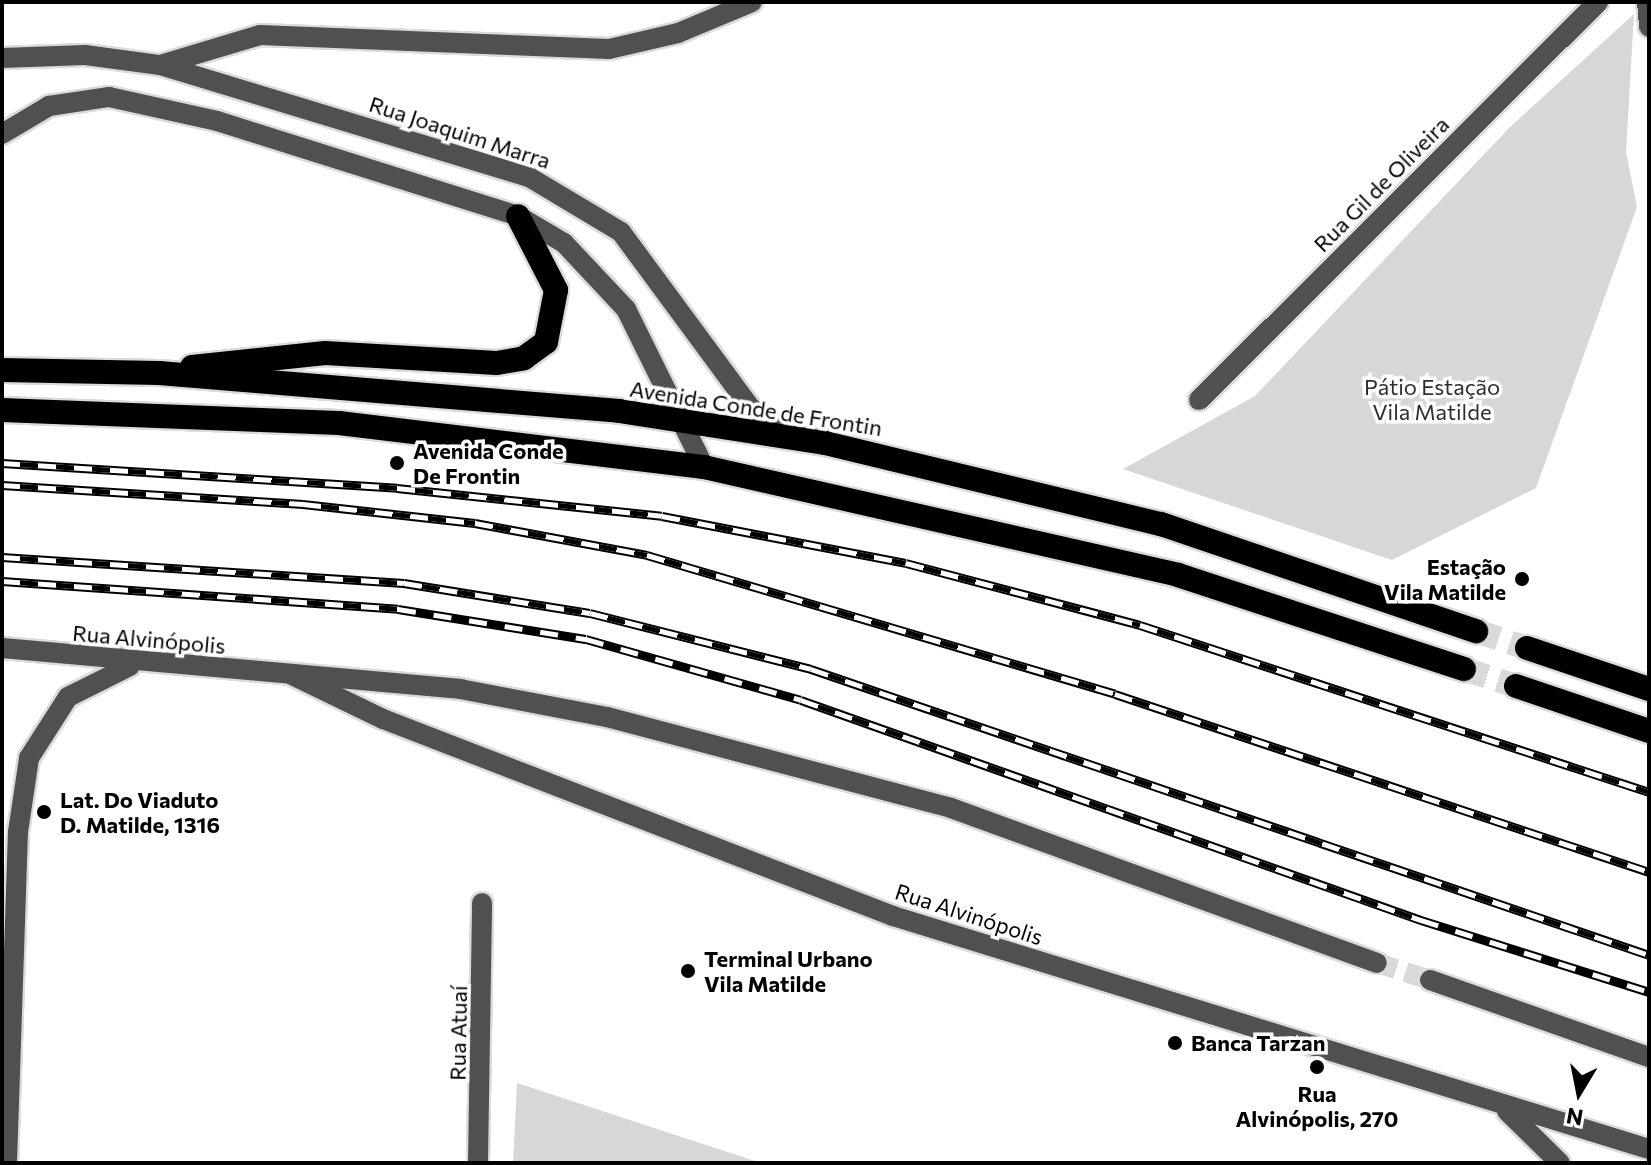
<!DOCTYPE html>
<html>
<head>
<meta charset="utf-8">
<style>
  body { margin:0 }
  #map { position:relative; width:1651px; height:1165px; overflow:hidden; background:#fff; font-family:Commissioner,sans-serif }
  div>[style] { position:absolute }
  .green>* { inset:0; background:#d7d7d7 }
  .minor-tunnel>* { height:20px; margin-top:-10px; transform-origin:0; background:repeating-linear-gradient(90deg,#d9d9d9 0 20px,transparent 0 30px) }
  .highway-tunnel>* { height:24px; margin-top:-12px; transform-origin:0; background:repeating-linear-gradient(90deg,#d9d9d9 0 24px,transparent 0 36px) }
  .roads { filter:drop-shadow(2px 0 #dbdbdb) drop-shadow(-2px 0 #dbdbdb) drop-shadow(0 2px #dbdbdb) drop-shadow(0 -2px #dbdbdb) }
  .minor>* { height:20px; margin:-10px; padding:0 10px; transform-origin:10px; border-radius:10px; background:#505050 }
  .highway>* { height:24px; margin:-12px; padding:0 12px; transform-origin:12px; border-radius:12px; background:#000 }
  .rail>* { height:9px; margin-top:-4.5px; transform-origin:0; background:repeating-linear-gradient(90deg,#fff 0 18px,#000 0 36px); box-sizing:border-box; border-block:2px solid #000 }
  .dots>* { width:22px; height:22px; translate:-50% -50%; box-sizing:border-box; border:4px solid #fff; border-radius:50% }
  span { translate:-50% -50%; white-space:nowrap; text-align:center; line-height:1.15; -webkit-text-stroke:7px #fff; paint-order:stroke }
  .street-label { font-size:22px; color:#000 }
  .park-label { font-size:22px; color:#2e2e2e }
  .poi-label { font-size:22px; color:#000; font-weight:700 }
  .left { translate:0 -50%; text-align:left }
  .right { translate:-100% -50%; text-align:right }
  .frame { position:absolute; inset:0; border:4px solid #000; pointer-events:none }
  .north { position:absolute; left:1539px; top:1053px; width:80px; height:80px; -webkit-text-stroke:6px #fff; paint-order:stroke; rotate:190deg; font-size:22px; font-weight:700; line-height:32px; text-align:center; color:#000 }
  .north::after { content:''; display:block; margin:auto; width:28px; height:36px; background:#000; clip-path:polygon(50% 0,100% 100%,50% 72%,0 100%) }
</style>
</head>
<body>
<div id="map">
  <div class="green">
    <div style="clip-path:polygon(1634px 14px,1626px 152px,1637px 207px,1536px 488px,1392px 560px,1123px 469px,1255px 396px,1510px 127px)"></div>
    <div style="clip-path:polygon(517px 1083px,761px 1163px,513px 1163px)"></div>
  </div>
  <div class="minor-tunnel">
    <div style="left:1377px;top:963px;width:56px;rotate:17.8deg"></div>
  </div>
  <div class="highway-tunnel">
    <div style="left:1476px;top:631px;width:54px;rotate:18.4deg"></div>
    <div style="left:1464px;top:669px;width:55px;rotate:18.1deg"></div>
  </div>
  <div class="roads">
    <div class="minor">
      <div style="left:1647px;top:2px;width:25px;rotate:85deg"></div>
      <div style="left:2px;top:58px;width:83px;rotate:-2.1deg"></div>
      <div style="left:85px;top:55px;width:76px;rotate:7.6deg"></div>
      <div style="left:160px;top:65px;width:386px;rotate:16.9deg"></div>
      <div style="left:529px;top:177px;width:107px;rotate:30.9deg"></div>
      <div style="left:621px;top:232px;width:217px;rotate:53.6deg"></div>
      <div style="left:750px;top:407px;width:48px;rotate:35.7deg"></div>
      <div style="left:160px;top:65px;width:104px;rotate:-16.7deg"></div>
      <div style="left:260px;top:35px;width:349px;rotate:2.3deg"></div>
      <div style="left:609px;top:49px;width:71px;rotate:-13.1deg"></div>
      <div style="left:678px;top:33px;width:80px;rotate:-22.7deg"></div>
      <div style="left:2px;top:134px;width:55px;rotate:-30.8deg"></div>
      <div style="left:49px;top:106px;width:61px;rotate:-8.5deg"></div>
      <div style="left:109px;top:97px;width:111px;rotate:12.5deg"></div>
      <div style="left:217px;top:121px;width:316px;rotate:17.5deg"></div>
      <div style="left:518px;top:216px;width:53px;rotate:30.4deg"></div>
      <div style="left:564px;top:243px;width:91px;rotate:46.8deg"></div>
      <div style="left:626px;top:309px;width:176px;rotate:63.7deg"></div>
      <div style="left:1199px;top:400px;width:564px;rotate:-44.93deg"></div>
      <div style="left:2px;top:648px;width:460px;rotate:5.1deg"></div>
      <div style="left:460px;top:689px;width:150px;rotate:10.8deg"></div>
      <div style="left:607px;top:717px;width:356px;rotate:14.8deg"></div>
      <div style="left:951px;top:808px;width:453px;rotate:20deg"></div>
      <div style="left:292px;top:675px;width:101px;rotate:25.8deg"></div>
      <div style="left:383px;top:719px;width:547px;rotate:21.12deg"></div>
      <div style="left:893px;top:916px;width:791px;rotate:17.13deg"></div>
      <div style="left:1430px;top:980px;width:232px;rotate:19.4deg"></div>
      <div style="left:1507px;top:1111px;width:74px;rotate:44.5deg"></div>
      <div style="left:7px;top:1163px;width:331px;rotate:-88.1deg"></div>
      <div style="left:18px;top:832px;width:75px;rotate:-81.5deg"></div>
      <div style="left:29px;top:758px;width:72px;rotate:-57.4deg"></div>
      <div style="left:68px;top:697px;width:69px;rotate:-26.6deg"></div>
      <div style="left:478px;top:1163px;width:260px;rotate:-89.1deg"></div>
    </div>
    <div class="highway">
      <div style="left:192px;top:367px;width:134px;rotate:-6deg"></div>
      <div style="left:325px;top:353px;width:172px;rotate:3.3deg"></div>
      <div style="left:497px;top:363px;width:27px;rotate:-10deg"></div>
      <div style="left:524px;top:358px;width:27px;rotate:-36deg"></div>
      <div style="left:546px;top:342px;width:53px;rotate:-79.1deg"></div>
      <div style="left:556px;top:290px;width:83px;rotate:-117.2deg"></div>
      <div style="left:2px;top:370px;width:157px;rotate:1.1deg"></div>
      <div style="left:159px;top:373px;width:462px;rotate:4.7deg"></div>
      <div style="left:619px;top:411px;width:208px;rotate:8.8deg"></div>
      <div style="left:825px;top:443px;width:346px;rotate:13.6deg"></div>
      <div style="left:1161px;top:524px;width:333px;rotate:18.8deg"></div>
      <div style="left:2px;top:410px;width:337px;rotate:2.2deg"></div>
      <div style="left:339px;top:423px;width:368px;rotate:6.9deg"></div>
      <div style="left:704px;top:467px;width:486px;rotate:12.8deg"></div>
      <div style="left:1178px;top:575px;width:301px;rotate:18.2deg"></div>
      <div style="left:1527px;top:648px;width:129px;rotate:18.6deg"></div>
      <div style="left:1516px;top:686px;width:140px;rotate:18.7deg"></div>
    </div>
  </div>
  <div class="rail">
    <div style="left:2px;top:463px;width:396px;rotate:3.6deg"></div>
    <div style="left:397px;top:488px;width:266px;rotate:6deg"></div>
    <div style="left:662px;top:516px;width:248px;rotate:10.9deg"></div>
    <div style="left:906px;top:563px;width:242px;rotate:14.8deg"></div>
    <div style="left:1140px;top:625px;width:536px;rotate:18.16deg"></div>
    <div style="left:2px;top:485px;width:302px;rotate:3.6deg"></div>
    <div style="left:303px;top:504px;width:173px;rotate:6.3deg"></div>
    <div style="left:475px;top:523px;width:175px;rotate:10.5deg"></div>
    <div style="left:647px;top:555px;width:488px;rotate:16.5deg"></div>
    <div style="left:1115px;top:694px;width:563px;rotate:18.43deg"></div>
    <div style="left:2px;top:557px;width:403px;rotate:3.7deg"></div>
    <div style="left:404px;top:583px;width:188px;rotate:9.2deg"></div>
    <div style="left:590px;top:613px;width:228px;rotate:14.2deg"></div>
    <div style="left:811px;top:669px;width:885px;rotate:18.84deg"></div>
    <div style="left:2px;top:581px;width:397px;rotate:4deg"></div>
    <div style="left:398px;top:609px;width:190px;rotate:9.1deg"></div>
    <div style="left:586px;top:639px;width:223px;rotate:15.8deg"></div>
    <div style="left:801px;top:700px;width:658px;rotate:19.54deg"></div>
    <div style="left:1421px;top:920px;width:239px;rotate:17.5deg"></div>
  </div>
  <div class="dots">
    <div style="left:397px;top:463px;background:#000"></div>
    <div style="left:1522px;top:579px;background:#000"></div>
    <div style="left:44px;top:812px;background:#000"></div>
    <div style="left:688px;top:971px;background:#000"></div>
    <div style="left:1175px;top:1043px;background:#000"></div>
    <div style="left:1317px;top:1067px;background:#000"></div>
  </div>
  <div class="street-label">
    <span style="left:460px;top:132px;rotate:18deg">Rua Joaquim Marra</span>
    <span style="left:1381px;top:184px;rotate:-45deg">Rua Gil de Oliveira</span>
    <span style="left:756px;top:408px;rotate:9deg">Avenida Conde de Frontin</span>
    <span style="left:149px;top:639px;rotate:5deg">Rua Alvinópolis</span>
    <span style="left:969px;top:914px;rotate:18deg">Rua Alvinópolis</span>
    <span style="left:458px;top:1033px;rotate:-89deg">Rua Atuaí</span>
  </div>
  <div class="park-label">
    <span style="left:1432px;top:399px">Pátio Estação<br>Vila Matilde</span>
  </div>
  <div class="poi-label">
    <span class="left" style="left:413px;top:463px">Avenida Conde<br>De Frontin</span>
    <span class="right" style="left:1506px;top:579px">Estação<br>Vila Matilde</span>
    <span class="left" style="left:60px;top:812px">Lat. Do Viaduto<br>D. Matilde, 1316</span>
    <span class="left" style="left:704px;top:971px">Terminal Urbano<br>Vila Matilde</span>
    <span class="left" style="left:1191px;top:1043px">Banca Tarzan</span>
    <span style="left:1317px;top:1106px">Rua<br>Alvinópolis, 270</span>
  </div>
  <div class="frame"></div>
  <div class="north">N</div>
</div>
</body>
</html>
